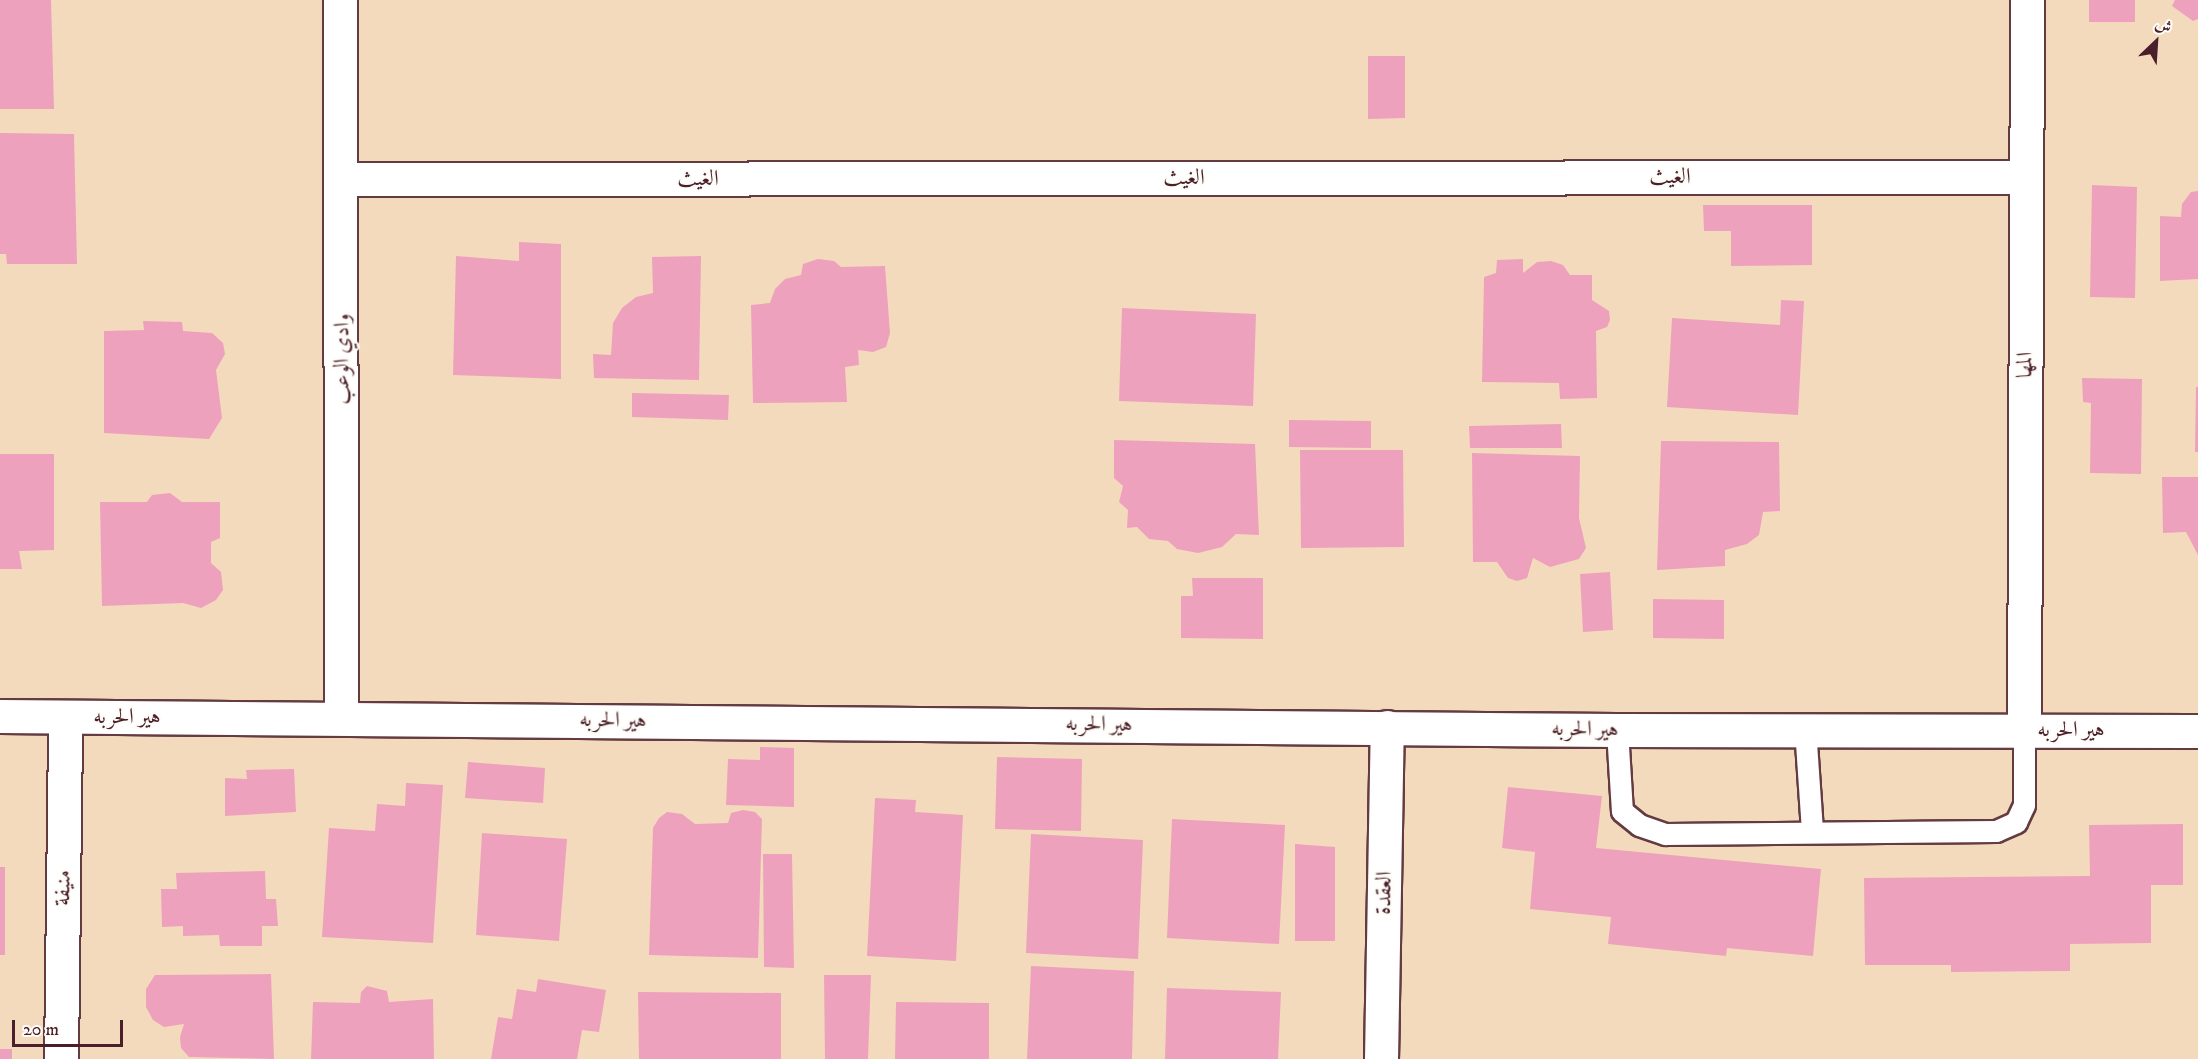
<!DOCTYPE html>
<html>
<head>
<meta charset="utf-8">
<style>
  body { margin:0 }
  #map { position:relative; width:2198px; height:1059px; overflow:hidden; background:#f4dabc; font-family:"IM FELL DW Pica",Amiri,serif }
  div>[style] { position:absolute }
  .building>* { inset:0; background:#eea1bc }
  .roads { filter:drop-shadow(2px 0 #643b41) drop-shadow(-2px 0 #643b41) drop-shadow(0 2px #643b41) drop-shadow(0 -2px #643b41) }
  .lane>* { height:21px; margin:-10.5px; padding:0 10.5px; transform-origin:10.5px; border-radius:10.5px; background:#fff }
  .street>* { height:33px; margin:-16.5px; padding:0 16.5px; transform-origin:16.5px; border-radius:16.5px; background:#fff }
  span { translate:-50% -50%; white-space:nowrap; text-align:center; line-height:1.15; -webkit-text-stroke:4.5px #fdfcf7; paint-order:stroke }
  .street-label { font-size:22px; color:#4a1f2b }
  .north { position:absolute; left:2126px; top:12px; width:60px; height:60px; -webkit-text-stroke:4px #fdfcf7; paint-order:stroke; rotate:25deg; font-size:16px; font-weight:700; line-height:24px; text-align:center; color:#4a1f2b }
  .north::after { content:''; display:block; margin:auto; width:21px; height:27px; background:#4a1f2b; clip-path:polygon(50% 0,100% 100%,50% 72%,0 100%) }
  .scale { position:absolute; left:12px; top:1020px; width:111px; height:27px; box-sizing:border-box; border:3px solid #4a1f2b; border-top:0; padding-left:8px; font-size:18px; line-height:21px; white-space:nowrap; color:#4a1f2b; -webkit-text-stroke:4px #fdfcf7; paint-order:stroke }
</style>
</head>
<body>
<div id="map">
  <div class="building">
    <div style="clip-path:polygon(0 0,51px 0,54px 109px,0 109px)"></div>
    <div style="clip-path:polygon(2089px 0,2135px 0,2135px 22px,2089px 22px)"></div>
    <div style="clip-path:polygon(2175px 0,2198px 0,2198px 19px,2193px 21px,2172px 6px)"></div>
    <div style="clip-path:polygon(1368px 56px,1405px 56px,1405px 118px,1368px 119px)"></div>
    <div style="clip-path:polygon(0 133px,74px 134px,77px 264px,7px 264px,6px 254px,0 254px)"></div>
    <div style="clip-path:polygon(2092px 185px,2137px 187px,2135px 298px,2090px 297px)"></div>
    <div style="clip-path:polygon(2198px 191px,2198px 279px,2160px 281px,2160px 216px,2181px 217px,2182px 204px,2191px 192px)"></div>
    <div style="clip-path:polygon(1703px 205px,1812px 205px,1812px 265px,1731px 266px,1731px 231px,1704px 231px)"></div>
    <div style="clip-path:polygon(519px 242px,561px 244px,561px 379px,453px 375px,456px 256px,519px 261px)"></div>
    <div style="clip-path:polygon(701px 256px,699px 380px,594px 378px,593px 354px,611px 355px,613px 323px,622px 308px,636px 297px,653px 293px,652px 257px)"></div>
    <div style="clip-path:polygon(818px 259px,834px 261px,841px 267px,885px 266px,890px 333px,886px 347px,873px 352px,858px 350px,859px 365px,845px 367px,847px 402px,753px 403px,751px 305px,770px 303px,775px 289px,785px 279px,801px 275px,803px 264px)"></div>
    <div style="clip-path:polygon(1523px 259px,1523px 273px,1537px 262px,1551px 261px,1563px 265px,1570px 275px,1592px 275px,1592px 300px,1609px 311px,1610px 320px,1607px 327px,1596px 331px,1597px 398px,1560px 399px,1559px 383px,1482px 382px,1484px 277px,1496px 273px,1497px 260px)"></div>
    <div style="clip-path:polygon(1781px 300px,1804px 301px,1798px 415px,1667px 407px,1672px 318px,1780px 325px)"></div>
    <div style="clip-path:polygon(1122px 308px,1256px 314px,1253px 406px,1119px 401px)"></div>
    <div style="clip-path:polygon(143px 321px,182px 322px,183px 331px,212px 333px,223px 343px,225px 354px,216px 370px,222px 418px,209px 439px,104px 433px,104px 331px,144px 330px)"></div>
    <div style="clip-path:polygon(2082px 378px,2142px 379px,2141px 474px,2090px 473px,2091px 403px,2083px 402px)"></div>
    <div style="clip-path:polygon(2196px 387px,2198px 387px,2198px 452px,2195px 452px)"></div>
    <div style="clip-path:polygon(632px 393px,729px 395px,728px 420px,632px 417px)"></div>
    <div style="clip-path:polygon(1289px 420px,1371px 421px,1371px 448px,1289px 447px)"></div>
    <div style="clip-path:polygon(1561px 424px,1562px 448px,1470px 448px,1469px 426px)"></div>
    <div style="clip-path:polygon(1114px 440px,1255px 444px,1259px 535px,1236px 534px,1222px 547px,1198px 553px,1177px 549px,1168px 541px,1149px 539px,1137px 527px,1127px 528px,1128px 510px,1119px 502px,1123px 486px,1114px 478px)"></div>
    <div style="clip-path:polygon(1661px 441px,1779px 442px,1780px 511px,1763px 512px,1759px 535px,1747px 544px,1725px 550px,1725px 566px,1657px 570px)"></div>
    <div style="clip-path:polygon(1300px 450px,1403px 450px,1404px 547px,1301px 548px)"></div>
    <div style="clip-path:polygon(1472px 453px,1580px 456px,1579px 518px,1586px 548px,1579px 559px,1550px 567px,1533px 558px,1527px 578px,1517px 581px,1508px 578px,1497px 562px,1473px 562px)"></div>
    <div style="clip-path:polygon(0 454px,54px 454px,54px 550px,19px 551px,22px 569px,0 569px)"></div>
    <div style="clip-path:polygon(2162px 477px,2198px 477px,2198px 555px,2186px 532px,2163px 533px)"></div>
    <div style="clip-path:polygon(170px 493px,182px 502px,220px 502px,220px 538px,211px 542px,211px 563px,221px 572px,223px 590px,216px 600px,201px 608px,183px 603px,102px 606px,100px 502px,147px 502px,152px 495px)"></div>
    <div style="clip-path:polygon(1610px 572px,1613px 630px,1583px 632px,1580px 574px)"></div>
    <div style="clip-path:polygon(1192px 578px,1263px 578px,1263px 639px,1181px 638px,1181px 596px,1193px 596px)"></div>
    <div style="clip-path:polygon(1653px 599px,1724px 600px,1724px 639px,1653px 638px)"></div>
    <div style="clip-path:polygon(760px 747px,794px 748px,794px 807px,726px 805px,728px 759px,760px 760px)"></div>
    <div style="clip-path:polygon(997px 757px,1082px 759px,1081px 831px,995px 829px)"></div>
    <div style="clip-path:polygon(468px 762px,545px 768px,543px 803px,465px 798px)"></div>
    <div style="clip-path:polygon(294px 769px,296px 812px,225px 816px,225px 778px,247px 779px,246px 770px)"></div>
    <div style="clip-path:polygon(406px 783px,443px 785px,433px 943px,322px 937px,329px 828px,375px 831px,377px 804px,405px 806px)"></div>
    <div style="clip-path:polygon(1508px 787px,1602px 796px,1596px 848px,1821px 869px,1813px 956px,1727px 948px,1726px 956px,1608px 944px,1611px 917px,1530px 909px,1535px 852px,1502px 848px)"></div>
    <div style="clip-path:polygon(875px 798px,916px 800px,915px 812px,963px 815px,956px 961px,867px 956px)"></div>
    <div style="clip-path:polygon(743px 810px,755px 812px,762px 819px,758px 958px,649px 955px,653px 828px,659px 818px,667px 812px,682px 814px,695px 824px,728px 823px,731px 813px)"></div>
    <div style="clip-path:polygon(1172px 819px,1285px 825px,1279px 944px,1167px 938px)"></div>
    <div style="clip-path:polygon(2183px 824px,2183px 885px,2151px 885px,2151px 943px,2070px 944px,2070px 971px,1951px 972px,1951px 965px,1865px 965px,1864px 878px,2090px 876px,2089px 825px)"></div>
    <div style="clip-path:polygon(482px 833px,567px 839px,559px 941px,476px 935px)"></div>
    <div style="clip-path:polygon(1031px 834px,1143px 840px,1138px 959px,1026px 953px)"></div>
    <div style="clip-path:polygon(1295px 844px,1335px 847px,1335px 941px,1295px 941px)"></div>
    <div style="clip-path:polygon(763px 854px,792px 854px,794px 968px,764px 967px)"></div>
    <div style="clip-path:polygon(0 867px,5px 867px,5px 955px,0 955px)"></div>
    <div style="clip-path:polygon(265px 871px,266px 899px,276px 899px,278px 926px,262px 926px,262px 946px,220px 946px,219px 935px,183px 936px,183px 926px,162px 927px,161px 889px,177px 889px,176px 873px)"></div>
    <div style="clip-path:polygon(1031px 966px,1134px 971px,1132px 1059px,1027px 1059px)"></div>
    <div style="clip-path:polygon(271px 974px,274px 1059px,189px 1057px,181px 1048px,180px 1037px,184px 1024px,164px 1027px,153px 1020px,146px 1007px,146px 989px,155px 975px)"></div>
    <div style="clip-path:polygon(824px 975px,871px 975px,868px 1059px,825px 1059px)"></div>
    <div style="clip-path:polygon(538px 979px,606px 990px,599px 1032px,582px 1030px,577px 1059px,491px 1059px,498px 1017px,512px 1019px,517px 989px,536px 992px)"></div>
    <div style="clip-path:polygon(367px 986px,387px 991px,389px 1002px,433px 999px,434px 1059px,311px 1059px,313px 1002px,360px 1003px,361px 992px)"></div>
    <div style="clip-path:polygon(1167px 988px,1281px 992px,1278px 1059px,1165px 1059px)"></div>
    <div style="clip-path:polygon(638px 992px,781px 993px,781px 1059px,639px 1059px)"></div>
    <div style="clip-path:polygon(896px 1002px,989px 1003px,989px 1059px,895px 1059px)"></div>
    <div style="clip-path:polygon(0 1049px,12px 1049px,12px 1059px,0 1059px)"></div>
  </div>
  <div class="roads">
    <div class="lane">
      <div style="left:1805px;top:728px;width:104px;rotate:86.1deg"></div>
      <div style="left:1617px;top:730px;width:81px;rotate:86.5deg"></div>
      <div style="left:1622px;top:811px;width:22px;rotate:39deg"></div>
      <div style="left:1639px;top:825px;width:28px;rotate:19deg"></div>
      <div style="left:1665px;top:834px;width:331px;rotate:-0.5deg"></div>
      <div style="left:1996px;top:831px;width:22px;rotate:-24deg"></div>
      <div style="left:2016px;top:822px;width:19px;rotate:-65deg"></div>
      <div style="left:2024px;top:805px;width:76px;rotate:-90deg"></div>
    </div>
    <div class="street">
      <div style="left:340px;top:0;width:717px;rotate:89.92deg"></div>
      <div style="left:343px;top:179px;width:1683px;rotate:-0.07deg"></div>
      <div style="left:0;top:716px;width:1617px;rotate:0.5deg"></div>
      <div style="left:1617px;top:730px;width:581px;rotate:0.1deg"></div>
      <div style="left:2024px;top:729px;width:729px;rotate:-89.76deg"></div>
      <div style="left:61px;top:1059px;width:342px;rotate:-89.3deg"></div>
      <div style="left:1381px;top:1059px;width:332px;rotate:-89deg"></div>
    </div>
  </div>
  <div class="street-label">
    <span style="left:1670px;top:177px">الغيث</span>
    <span style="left:1184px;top:178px">الغيث</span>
    <span style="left:698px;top:179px">الغيث</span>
    <span style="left:342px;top:359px;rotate:-90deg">وادي الوعب</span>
    <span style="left:2025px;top:365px;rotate:-90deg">المها</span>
    <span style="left:127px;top:717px">هير الحربه</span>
    <span style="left:613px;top:720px;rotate:1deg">هير الحربه</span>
    <span style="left:1099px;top:724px;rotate:1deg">هير الحربه</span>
    <span style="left:1585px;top:729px;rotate:1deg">هير الحربه</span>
    <span style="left:2071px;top:730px">هير الحربه</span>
    <span style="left:63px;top:888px;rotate:-89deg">منيفة</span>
    <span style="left:1384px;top:893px;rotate:-89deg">العقدة</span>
  </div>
  <div class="north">ش</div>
  <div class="scale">20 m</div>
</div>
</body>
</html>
